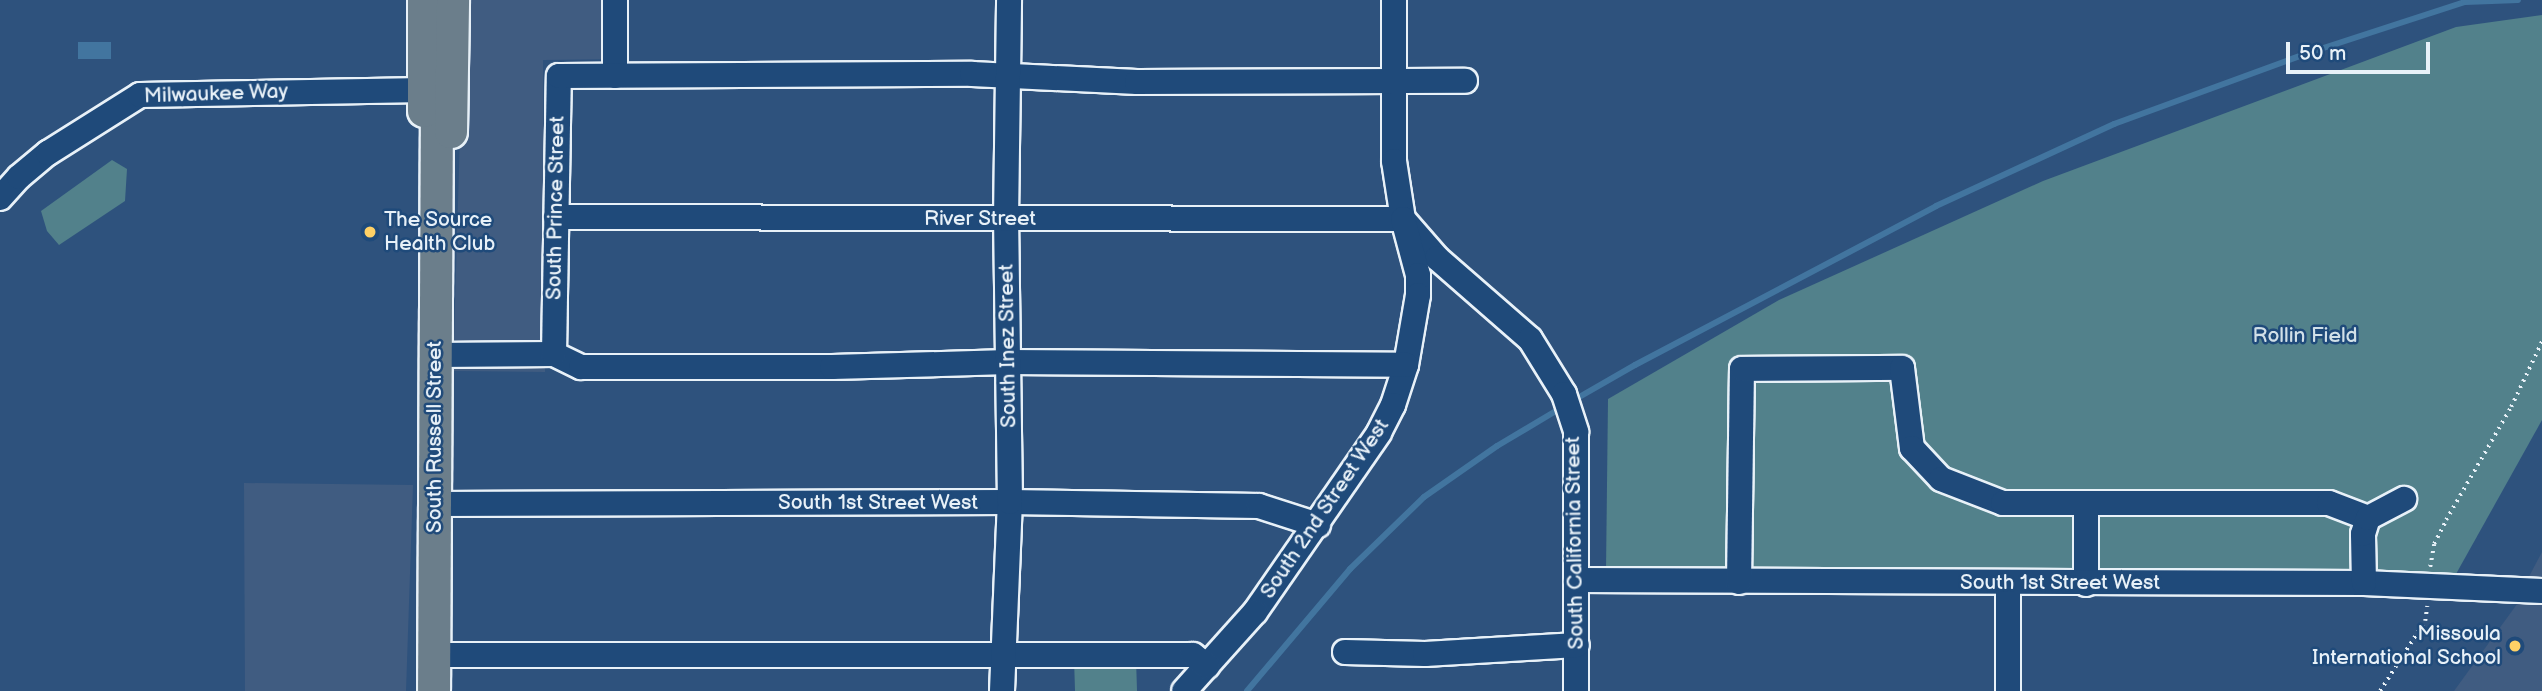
<!DOCTYPE html>
<html>
<head>
<meta charset="utf-8">
<style>
  body { margin:0 }
  #map { position:relative; width:2542px; height:691px; overflow:hidden; background:#2e527d; font-family:"Balsamiq Sans",sans-serif }
  div>[style] { position:absolute }
  .built>* { inset:0; background:#405c81 }
  .green>* { inset:0; background:#52818b }
  .water>* { inset:0; background:#42759f }
  .stream>* { height:6px; margin:-3px; padding:0 3px; transform-origin:3px; border-radius:3px; background:#42759f }
  .path>* { height:3.5px; margin-top:-1.75px; transform-origin:0; background:repeating-linear-gradient(90deg,#e8f1f8 0 2px,transparent 0 7px) }
  .roads { filter:drop-shadow(2px 0 #e8f1f8) drop-shadow(-2px 0 #e8f1f8) drop-shadow(0 2px #e8f1f8) drop-shadow(0 -2px #e8f1f8) }
  .minor>* { height:24px; margin:-12px; padding:0 12px; transform-origin:12px; border-radius:12px; background:#1f4a7a }
  .major>* { height:32px; margin:-16px; padding:0 16px; transform-origin:16px; border-radius:16px; background:#6b7e8b }
  .dots>* { width:19px; height:19px; translate:-50% -50%; box-sizing:border-box; border:4px solid #1f4a7a; border-radius:50% }
  span { translate:-50% -50%; white-space:nowrap; text-align:center; line-height:1.15; -webkit-text-stroke:5px #1f4a7a; paint-order:stroke }
  .street-label { font-size:21px; color:#e8f1f8 }
  .poi-label { font-size:21px; color:#e8f1f8 }
  .left { translate:0 -50%; text-align:left }
  .right { translate:-100% -50%; text-align:right }
  .park-label { font-size:21px; color:#d2e0e8 }
  .scale { position:absolute; left:2286px; top:42px; width:144px; height:32px; box-sizing:border-box; border:4px solid #e8f1f8; border-top:0; padding-left:9px; font-size:21px; line-height:24px; white-space:nowrap; color:#e8f1f8; -webkit-text-stroke:5px #1f4a7a; paint-order:stroke }
</style>
</head>
<body>
<div id="map">
  <div class="built">
    <div style="clip-path:polygon(464px 0,623px 0,623px 59px,543px 60px,545px 372px,453px 371px)"></div>
    <div style="clip-path:polygon(244px 483px,413px 485px,406px 691px,245px 691px)"></div>
    <div style="clip-path:polygon(2542px 552px,2542px 585px,2524px 586px)"></div>
    <div style="clip-path:polygon(2520px 600px,2542px 601px,2542px 691px,2454px 691px)"></div>
  </div>
  <div class="green">
    <div style="clip-path:polygon(2542px 15px,2542px 420px,2456px 574px,1606px 571px,1608px 399px,1779px 300px,2043px 181px,2456px 27px)"></div>
    <div style="clip-path:polygon(112px 160px,127px 169px,125px 201px,59px 245px,47px 231px,41px 211px)"></div>
    <div style="clip-path:polygon(1074px 659px,1136px 659px,1137px 691px,1075px 691px)"></div>
  </div>
  <div class="water">
    <div style="clip-path:polygon(78px 42px,111px 42px,111px 59px,78px 59px)"></div>
  </div>
  <div class="stream">
    <div style="left:1581px;top:396px;width:62px;rotate:-29.9deg"></div>
    <div style="left:1635px;top:365px;width:340px;rotate:-27.8deg"></div>
    <div style="left:1936px;top:206px;width:196px;rotate:-24.7deg"></div>
    <div style="left:2114px;top:124px;width:207px;rotate:-20.1deg"></div>
    <div style="left:2308px;top:53px;width:165px;rotate:-18deg"></div>
    <div style="left:2465px;top:2px;width:53px;rotate:-2.2deg"></div>
    <div style="left:1247px;top:691px;width:160px;rotate:-49.8deg"></div>
    <div style="left:1350px;top:569px;width:103px;rotate:-44.2deg"></div>
    <div style="left:1424px;top:497px;width:89px;rotate:-34.9deg"></div>
    <div style="left:1497px;top:446px;width:66px;rotate:-30.8deg"></div>
  </div>
  <div class="path">
    <div style="left:2430px;top:567px;width:23px;rotate:-80deg"></div>
    <div style="left:2434px;top:544px;width:27px;rotate:-63deg"></div>
    <div style="left:2446px;top:520px;width:130px;rotate:-60.1deg"></div>
    <div style="left:2511px;top:407px;width:73px;rotate:-64.8deg"></div>
    <div style="left:2380px;top:691px;width:83px;rotate:-57.3deg"></div>
    <div style="left:2425px;top:621px;width:15px;rotate:-82deg"></div>
  </div>
  <div class="roads">
    <div class="minor">
      <div style="left:1394px;top:0;width:161px;rotate:90deg"></div>
      <div style="left:1394px;top:161px;width:59px;rotate:81.2deg"></div>
      <div style="left:1403px;top:219px;width:52px;rotate:48.9deg"></div>
      <div style="left:1437px;top:258px;width:123px;rotate:41.1deg"></div>
      <div style="left:1530px;top:339px;width:65px;rotate:58.3deg"></div>
      <div style="left:1564px;top:394px;width:40px;rotate:72deg"></div>
      <div style="left:1576px;top:432px;width:259px;rotate:90deg"></div>
      <div style="left:615px;top:76px;width:76px;rotate:-90deg"></div>
      <div style="left:0;top:198px;width:28px;rotate:-48deg"></div>
      <div style="left:19px;top:177px;width:38px;rotate:-40deg"></div>
      <div style="left:48px;top:153px;width:109px;rotate:-32.2deg"></div>
      <div style="left:140px;top:95px;width:284px;rotate:-1deg"></div>
      <div style="left:556px;top:217px;width:847px;rotate:0.14deg"></div>
      <div style="left:1403px;top:219px;width:58px;rotate:75deg"></div>
      <div style="left:1418px;top:275px;width:20px;rotate:90deg"></div>
      <div style="left:1418px;top:295px;width:71px;rotate:99.7deg"></div>
      <div style="left:1406px;top:365px;width:42px;rotate:108deg"></div>
      <div style="left:1393px;top:405px;width:31px;rotate:117deg"></div>
      <div style="left:1379px;top:433px;width:218px;rotate:124.7deg"></div>
      <div style="left:1255px;top:612px;width:106px;rotate:131.9deg"></div>
      <div style="left:554px;top:354px;width:30px;rotate:26deg"></div>
      <div style="left:581px;top:367px;width:251px"></div>
      <div style="left:832px;top:367px;width:176px;rotate:-1.6deg"></div>
      <div style="left:1008px;top:362px;width:398px;rotate:0.4deg"></div>
      <div style="left:436px;top:355px;width:118px;rotate:-0.5deg"></div>
      <div style="left:554px;top:354px;width:278px;rotate:-89deg"></div>
      <div style="left:559px;top:76px;width:413px;rotate:-0.3deg"></div>
      <div style="left:972px;top:74px;width:165px;rotate:2.8deg"></div>
      <div style="left:1137px;top:82px;width:328px;rotate:-0.2deg"></div>
      <div style="left:435px;top:504px;width:575px;rotate:-0.2deg"></div>
      <div style="left:1010px;top:502px;width:249px;rotate:0.9deg"></div>
      <div style="left:1259px;top:506px;width:62px;rotate:17.9deg"></div>
      <div style="left:2086px;top:504px;width:80px;rotate:90deg"></div>
      <div style="left:1578px;top:580px;width:786px;rotate:0.22deg"></div>
      <div style="left:2364px;top:583px;width:178px;rotate:2.6deg"></div>
      <div style="left:1739px;top:582px;width:213px;rotate:-89.2deg"></div>
      <div style="left:1742px;top:369px;width:160px;rotate:-0.4deg"></div>
      <div style="left:1902px;top:368px;width:81px;rotate:82.9deg"></div>
      <div style="left:1912px;top:448px;width:42px;rotate:46.9deg"></div>
      <div style="left:1941px;top:479px;width:66px;rotate:21.2deg"></div>
      <div style="left:2003px;top:503px;width:326px"></div>
      <div style="left:2329px;top:503px;width:42px;rotate:21deg"></div>
      <div style="left:2364px;top:583px;width:49px;rotate:-91.2deg"></div>
      <div style="left:2363px;top:534px;width:17px;rotate:-73deg"></div>
      <div style="left:2368px;top:518px;width:41px;rotate:-27.8deg"></div>
      <div style="left:1345px;top:652px;width:80px;rotate:1.4deg"></div>
      <div style="left:1425px;top:654px;width:152px;rotate:-3.4deg"></div>
      <div style="left:434px;top:655px;width:759px"></div>
      <div style="left:1193px;top:655px;width:18px;rotate:38deg"></div>
      <div style="left:1002px;top:691px;width:189px;rotate:-87.6deg"></div>
      <div style="left:1010px;top:502px;width:283px;rotate:-90.8deg"></div>
      <div style="left:1006px;top:219px;width:219px;rotate:-89.2deg"></div>
      <div style="left:2008px;top:691px;width:108px;rotate:-90deg"></div>
    </div>
    <div class="major">
      <div style="left:424px;top:90px;width:21px;rotate:51deg"></div>
      <div style="left:437px;top:106px;width:585px;rotate:90.29deg"></div>
      <div style="left:424px;top:111px;width:111px;rotate:-90deg"></div>
      <div style="left:451px;top:132px;width:132px;rotate:-89.1deg"></div>
    </div>
  </div>
  <div class="dots">
    <div style="left:370px;top:232px;background:#ffd166"></div>
    <div style="left:2515px;top:646px;background:#ffd166"></div>
  </div>
  <div class="street-label">
    <span style="left:216px;top:94px;rotate:-2deg">Milwaukee Way</span>
    <span style="left:556px;top:208px;rotate:-89deg">South Prince Street</span>
    <span style="left:980px;top:219px">River Street</span>
    <span style="left:1008px;top:346px;rotate:-91deg">South Inez Street</span>
    <span style="left:435px;top:437px;rotate:-90deg">South Russell Street</span>
    <span style="left:878px;top:503px">South 1st Street West</span>
    <span style="left:1325px;top:509px;rotate:-56deg">South 2nd Street West</span>
    <span style="left:1575px;top:543px;rotate:-91deg">South California Street</span>
    <span style="left:2060px;top:583px">South 1st Street West</span>
  </div>
  <div class="poi-label">
    <span class="left" style="left:384px;top:232px">The Source<br>Health Club</span>
    <span class="right" style="left:2501px;top:646px">Missoula<br>International School</span>
  </div>
  <div class="park-label">
    <span style="left:2305px;top:336px">Rollin Field</span>
  </div>
  <div class="scale">50 m</div>
</div>
</body>
</html>
